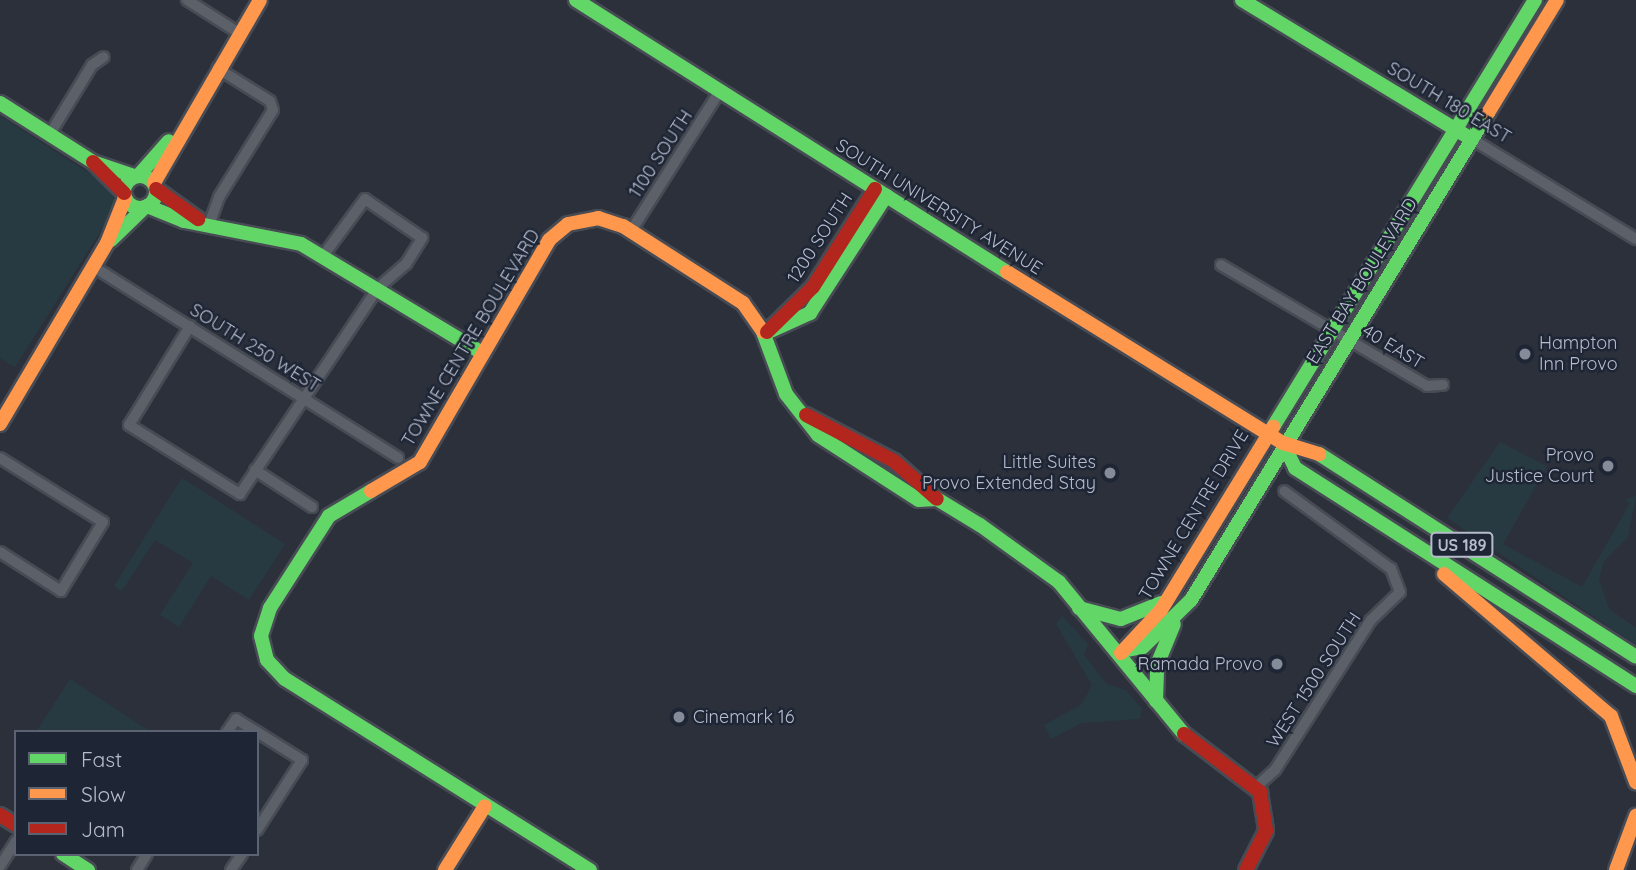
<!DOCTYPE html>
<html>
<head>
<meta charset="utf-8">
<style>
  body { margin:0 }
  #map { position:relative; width:1636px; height:870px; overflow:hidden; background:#2b303b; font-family:Quicksand,sans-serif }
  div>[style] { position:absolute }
  .green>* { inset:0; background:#283a41 }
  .roads { filter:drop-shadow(2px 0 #474b54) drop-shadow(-2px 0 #474b54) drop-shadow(0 2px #474b54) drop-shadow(0 -2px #474b54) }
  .street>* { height:10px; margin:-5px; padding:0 5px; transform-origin:5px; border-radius:5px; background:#5c6069 }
  .fast>* { height:14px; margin:-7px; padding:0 7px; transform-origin:7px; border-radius:7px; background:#63d668 }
  .fast>.ring { margin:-7px; padding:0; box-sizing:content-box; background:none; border:14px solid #63d668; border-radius:50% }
  .slow>* { height:14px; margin:-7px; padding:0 7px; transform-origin:7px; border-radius:7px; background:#ff974d }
  .jam>* { height:14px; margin:-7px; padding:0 7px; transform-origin:7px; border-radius:7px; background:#b3261e }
  .dots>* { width:19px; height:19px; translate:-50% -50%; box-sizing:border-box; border:4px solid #1e2636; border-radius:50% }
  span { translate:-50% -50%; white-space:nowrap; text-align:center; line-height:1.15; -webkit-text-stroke:5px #1e2636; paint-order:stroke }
  .shield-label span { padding:2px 5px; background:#1e2636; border:2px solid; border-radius:5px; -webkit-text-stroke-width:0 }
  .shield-label { font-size:16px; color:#b6bccb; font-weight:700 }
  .street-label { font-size:18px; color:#b6bccb }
  .poi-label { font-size:18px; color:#b6bccb }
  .left { translate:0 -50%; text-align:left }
  .right { translate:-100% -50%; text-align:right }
  .legend { position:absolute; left:14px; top:730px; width:245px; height:126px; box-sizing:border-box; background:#1e2636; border:2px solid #5b6272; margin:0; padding:9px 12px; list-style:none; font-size:21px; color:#b6bccb }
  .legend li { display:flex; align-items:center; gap:14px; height:35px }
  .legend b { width:35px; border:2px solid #5b6272 }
</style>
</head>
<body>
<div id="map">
  <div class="green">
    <div style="clip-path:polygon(0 116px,106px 184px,117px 205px,15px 367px,0 358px)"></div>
    <div style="clip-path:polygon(1500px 442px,1547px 466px,1503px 544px,1582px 587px,1630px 503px,1624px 500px,1636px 496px,1628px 537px,1604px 561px,1599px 579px,1609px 609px,1636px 628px,1636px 645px,1447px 518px)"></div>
    <div style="clip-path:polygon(182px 478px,285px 544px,249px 600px,211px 576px,179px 627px,160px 615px,193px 563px,155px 540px,122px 591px,114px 586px)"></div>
    <div style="clip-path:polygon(1062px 616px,1088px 644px,1084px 655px,1107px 684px,1126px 690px,1142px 709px,1140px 719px,1082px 723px,1051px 739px,1044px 725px,1082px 704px,1092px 685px,1056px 624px)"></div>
    <div style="clip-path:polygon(70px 679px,151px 732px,36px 732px)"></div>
  </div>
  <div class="roads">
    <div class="street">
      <div style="left:187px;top:0;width:62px;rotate:32.4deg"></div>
      <div style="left:50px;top:134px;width:81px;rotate:-58.7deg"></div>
      <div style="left:92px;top:65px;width:14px;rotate:-34deg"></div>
      <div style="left:1472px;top:139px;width:192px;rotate:31.4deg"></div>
      <div style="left:210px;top:222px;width:27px;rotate:-70deg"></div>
      <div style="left:219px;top:197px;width:102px;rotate:-58.2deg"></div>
      <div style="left:273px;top:110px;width:9px;rotate:-108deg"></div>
      <div style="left:270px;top:101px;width:62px;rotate:-148.1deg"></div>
      <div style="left:631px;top:231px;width:162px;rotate:-57.6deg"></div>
      <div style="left:1221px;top:265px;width:239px;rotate:30.4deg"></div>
      <div style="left:1427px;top:386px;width:16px;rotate:-4deg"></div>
      <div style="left:94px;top:267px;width:359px;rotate:32.1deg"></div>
      <div style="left:190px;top:326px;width:116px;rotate:121.6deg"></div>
      <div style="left:129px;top:425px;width:131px;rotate:31.9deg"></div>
      <div style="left:240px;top:494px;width:247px;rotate:-56.2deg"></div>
      <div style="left:377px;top:289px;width:38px;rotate:-41deg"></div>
      <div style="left:406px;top:264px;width:31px;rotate:-58deg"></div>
      <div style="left:422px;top:238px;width:69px;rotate:-145.6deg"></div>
      <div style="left:365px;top:199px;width:71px;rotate:126.4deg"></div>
      <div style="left:0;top:458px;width:121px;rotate:31.9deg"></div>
      <div style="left:103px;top:522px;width:81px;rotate:121.3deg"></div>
      <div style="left:61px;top:591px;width:72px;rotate:-147.4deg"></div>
      <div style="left:255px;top:470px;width:68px;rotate:33deg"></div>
      <div style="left:227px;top:732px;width:16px;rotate:-55deg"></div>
      <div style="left:236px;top:719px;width:25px;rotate:32deg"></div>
      <div style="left:257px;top:732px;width:53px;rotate:31.9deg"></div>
      <div style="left:302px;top:760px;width:83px;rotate:122.7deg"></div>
      <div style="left:1256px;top:787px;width:25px;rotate:-42deg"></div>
      <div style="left:1275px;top:770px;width:178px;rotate:-57.4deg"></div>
      <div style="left:1371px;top:620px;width:40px;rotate:-44deg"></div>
      <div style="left:1400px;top:592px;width:25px;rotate:-111deg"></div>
      <div style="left:1391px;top:569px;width:132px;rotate:-143.9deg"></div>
      <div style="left:0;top:866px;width:30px;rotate:-57deg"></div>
      <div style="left:137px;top:870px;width:19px;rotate:-58deg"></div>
      <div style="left:231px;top:870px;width:19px;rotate:-55deg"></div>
    </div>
    <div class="fast">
      <div style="left:576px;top:0;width:510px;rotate:32.26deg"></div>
      <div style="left:1242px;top:0;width:261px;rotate:31.2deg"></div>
      <div style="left:0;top:103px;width:110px;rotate:32.4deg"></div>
      <div style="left:93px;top:162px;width:43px;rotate:18.9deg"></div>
      <div style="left:139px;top:175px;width:45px;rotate:-48.6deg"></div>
      <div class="ring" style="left:124px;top:176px;width:18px;height:18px"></div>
      <div style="left:147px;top:206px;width:40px;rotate:22deg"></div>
      <div style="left:184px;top:221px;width:119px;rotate:11.1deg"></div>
      <div style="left:301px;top:244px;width:210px;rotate:31deg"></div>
      <div style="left:111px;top:240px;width:47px;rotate:-44.1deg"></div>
      <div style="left:763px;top:332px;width:66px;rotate:69.6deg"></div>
      <div style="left:786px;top:394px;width:52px;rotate:52deg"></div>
      <div style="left:818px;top:435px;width:120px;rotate:32.8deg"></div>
      <div style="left:919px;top:500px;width:18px;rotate:-3deg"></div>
      <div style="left:937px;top:499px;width:50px;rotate:31.2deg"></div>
      <div style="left:980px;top:525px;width:97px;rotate:35.8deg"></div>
      <div style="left:1059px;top:582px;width:197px;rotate:50.6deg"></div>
      <div style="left:764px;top:334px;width:51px;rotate:-24.5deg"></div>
      <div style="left:810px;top:313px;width:140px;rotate:-57deg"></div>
      <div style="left:1273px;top:427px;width:501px;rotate:-58.47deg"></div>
      <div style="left:1283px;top:443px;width:28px;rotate:64deg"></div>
      <div style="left:1295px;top:468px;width:405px;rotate:32.6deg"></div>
      <div style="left:1319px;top:454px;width:376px;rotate:32.6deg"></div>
      <div style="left:371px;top:491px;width:49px;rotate:149.2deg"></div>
      <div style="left:329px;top:516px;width:109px;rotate:122.7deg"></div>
      <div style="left:270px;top:608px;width:29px;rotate:108deg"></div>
      <div style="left:261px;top:636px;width:25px;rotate:76deg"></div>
      <div style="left:267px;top:660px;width:26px;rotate:47deg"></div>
      <div style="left:285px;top:679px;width:360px;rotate:32.1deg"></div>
      <div style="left:1079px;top:608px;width:43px;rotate:14.7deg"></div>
      <div style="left:1121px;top:619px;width:43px;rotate:-21.8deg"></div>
      <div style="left:1126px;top:650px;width:17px;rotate:-10deg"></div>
      <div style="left:1143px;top:647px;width:67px;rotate:-44.4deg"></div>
      <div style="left:1191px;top:600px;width:570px;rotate:-58.62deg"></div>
      <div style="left:1156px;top:701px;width:36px;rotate:-88deg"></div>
      <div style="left:1157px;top:665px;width:44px;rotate:-67.5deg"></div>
      <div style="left:63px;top:854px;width:30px;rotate:33deg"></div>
    </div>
    <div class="slow">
      <div style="left:1488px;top:113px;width:132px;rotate:-58.6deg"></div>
      <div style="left:154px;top:183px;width:211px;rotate:-59.9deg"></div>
      <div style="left:1007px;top:272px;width:325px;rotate:31.8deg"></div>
      <div style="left:1283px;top:443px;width:38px;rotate:17deg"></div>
      <div style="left:0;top:424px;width:210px;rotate:-59.4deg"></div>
      <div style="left:107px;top:243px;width:48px;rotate:-68.2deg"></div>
      <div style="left:371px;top:491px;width:57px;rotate:-30.6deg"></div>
      <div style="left:420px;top:462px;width:257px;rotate:-59.8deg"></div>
      <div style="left:549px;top:240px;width:25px;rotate:-40deg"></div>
      <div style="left:568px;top:224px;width:31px;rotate:-11deg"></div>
      <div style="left:598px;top:218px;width:26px;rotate:18deg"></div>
      <div style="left:623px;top:226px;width:143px;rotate:32.7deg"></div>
      <div style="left:743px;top:303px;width:35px;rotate:55deg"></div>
      <div style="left:1444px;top:574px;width:219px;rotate:40.4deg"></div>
      <div style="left:1611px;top:716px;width:71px;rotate:69.3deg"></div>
      <div style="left:1121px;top:653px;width:59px;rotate:-47.1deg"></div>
      <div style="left:1161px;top:610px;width:215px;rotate:-58.5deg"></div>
      <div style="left:445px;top:870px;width:75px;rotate:-58deg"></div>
      <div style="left:1616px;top:870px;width:58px;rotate:-69.7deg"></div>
    </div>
    <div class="jam">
      <div style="left:93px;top:162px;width:44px;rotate:45deg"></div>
      <div style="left:156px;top:189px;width:52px;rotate:35.5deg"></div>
      <div style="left:767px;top:332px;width:64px;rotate:-44.4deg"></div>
      <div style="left:813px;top:287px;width:116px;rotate:-57.7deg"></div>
      <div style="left:806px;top:415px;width:99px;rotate:27.6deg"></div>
      <div style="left:894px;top:461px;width:57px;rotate:41.5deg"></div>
      <div style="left:1184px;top:734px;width:96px;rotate:37.3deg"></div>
      <div style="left:1260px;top:792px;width:39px;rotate:81deg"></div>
      <div style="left:1266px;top:831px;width:44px;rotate:117.1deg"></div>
      <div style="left:0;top:815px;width:19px;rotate:32deg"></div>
    </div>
  </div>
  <div class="dots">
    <div style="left:1525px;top:354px;background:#858b99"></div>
    <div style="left:1608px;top:466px;background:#858b99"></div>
    <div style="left:1110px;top:473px;background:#858b99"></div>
    <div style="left:1277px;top:664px;background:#858b99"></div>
    <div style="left:679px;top:717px;background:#858b99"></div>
  </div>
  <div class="shield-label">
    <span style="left:1462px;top:545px">US 189</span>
  </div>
  <div class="street-label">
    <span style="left:1449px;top:103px;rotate:31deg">SOUTH 180 EAST</span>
    <span style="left:661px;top:154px;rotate:-57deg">1100 SOUTH</span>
    <span style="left:939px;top:207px;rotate:32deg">SOUTH UNIVERSITY AVENUE</span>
    <span style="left:820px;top:238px;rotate:-57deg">1200 SOUTH</span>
    <span style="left:1362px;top:281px;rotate:-58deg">EAST BAY BOULEVARD</span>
    <span style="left:471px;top:338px;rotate:-59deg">TOWNE CENTRE BOULEVARD</span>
    <span style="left:1393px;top:347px;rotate:31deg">40 EAST</span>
    <span style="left:255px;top:348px;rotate:32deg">SOUTH 250 WEST</span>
    <span style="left:1194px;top:515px;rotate:-59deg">TOWNE CENTRE DRIVE</span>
    <span style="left:1314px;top:680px;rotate:-57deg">WEST 1500 SOUTH</span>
  </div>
  <div class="poi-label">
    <span class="left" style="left:1539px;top:354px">Hampton<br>Inn Provo</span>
    <span class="right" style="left:1594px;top:466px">Provo<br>Justice Court</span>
    <span class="right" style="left:1096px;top:473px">Little Suites<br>Provo Extended Stay</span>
    <span class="right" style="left:1263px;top:664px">Ramada Provo</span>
    <span class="left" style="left:693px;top:717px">Cinemark 16</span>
  </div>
  <ul class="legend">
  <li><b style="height:9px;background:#63d668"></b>Fast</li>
  <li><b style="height:9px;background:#ff974d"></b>Slow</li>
  <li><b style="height:9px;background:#b3261e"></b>Jam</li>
  </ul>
</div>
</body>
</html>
